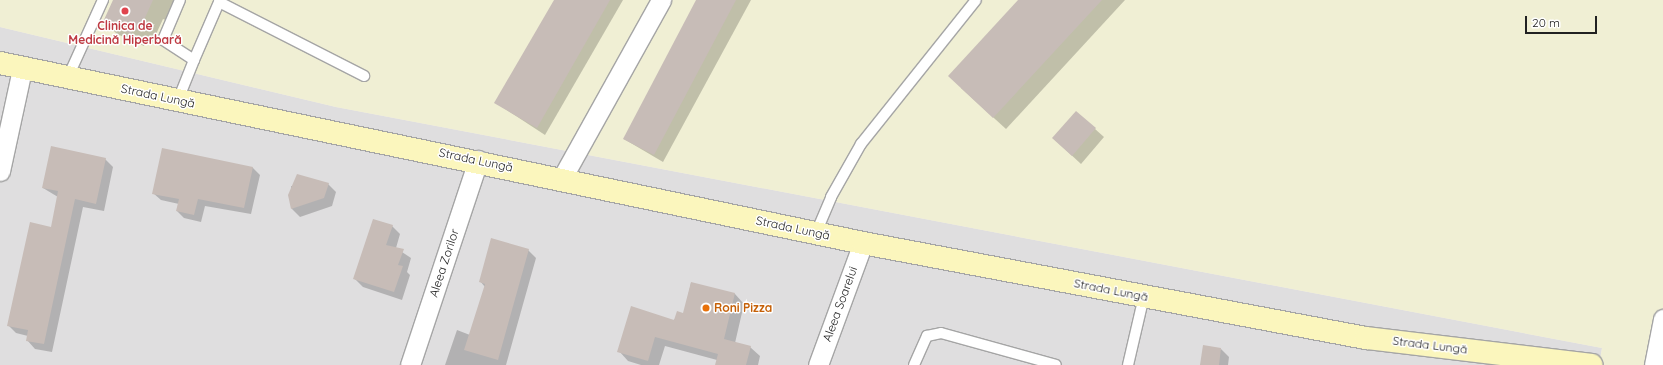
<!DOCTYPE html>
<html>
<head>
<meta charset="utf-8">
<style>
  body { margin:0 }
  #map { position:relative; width:1663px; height:365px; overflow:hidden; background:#f2ede8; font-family:Quicksand,sans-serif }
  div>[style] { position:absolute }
  .residential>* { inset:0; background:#dfdedf }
  .farmland>* { inset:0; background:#f0efd4 }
  .shadow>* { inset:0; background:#0003 }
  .building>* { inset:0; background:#c7bcb7 }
  .roads { filter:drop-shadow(1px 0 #a5a5a5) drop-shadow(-1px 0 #a5a5a5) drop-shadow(0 1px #a5a5a5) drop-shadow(0 -1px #a5a5a5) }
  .lane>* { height:10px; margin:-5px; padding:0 5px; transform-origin:5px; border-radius:5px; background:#fff }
  .street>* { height:19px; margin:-9.5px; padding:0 9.5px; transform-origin:9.5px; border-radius:9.5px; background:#fff }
  .secondary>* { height:22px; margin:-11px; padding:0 11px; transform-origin:11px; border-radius:11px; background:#fbf6bd }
  .dots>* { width:11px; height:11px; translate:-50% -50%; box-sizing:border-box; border:2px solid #fff; border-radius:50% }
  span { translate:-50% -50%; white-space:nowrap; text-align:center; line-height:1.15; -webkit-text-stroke:3px #fff; paint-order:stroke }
  .health-label { font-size:12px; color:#be3a42; font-weight:700 }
  .street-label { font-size:12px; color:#212121 }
  .food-label { font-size:12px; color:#c56008; font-weight:700 }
  .left { translate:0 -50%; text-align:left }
  .scale { position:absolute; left:1525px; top:16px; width:72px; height:18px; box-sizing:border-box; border:2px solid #212121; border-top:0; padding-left:5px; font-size:12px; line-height:14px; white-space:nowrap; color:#212121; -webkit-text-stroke:3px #fff; paint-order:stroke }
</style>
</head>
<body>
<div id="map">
  <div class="residential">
    <div style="clip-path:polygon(0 27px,336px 107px,1602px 348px,1599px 365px,0 365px)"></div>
  </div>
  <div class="farmland">
    <div style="clip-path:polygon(0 0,1663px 0,1663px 365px,1599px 365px,1602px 348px,336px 107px,0 27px)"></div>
  </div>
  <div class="shadow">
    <div style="clip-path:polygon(114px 0,185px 0,175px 24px,163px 19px,152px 43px,146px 40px,144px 46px,117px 34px,104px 21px)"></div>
    <div style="clip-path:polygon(555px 0,623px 0,545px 135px,496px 103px)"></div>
    <div style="clip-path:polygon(699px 0,751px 0,663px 162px,624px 139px)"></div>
    <div style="clip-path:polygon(1019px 0,1125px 0,1006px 129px,961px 88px)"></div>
    <div style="clip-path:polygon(1076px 112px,1104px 137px,1081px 164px,1053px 138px)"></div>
    <div style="clip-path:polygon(163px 149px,253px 168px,260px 175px,251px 214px,205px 206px,201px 222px,184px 218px,177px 211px,179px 204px,161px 200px,153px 193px)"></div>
    <div style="clip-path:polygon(105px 159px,113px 167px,104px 211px,83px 207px,52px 352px,35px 349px,27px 340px,28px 336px,16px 333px,8px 325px,52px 228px,58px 197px,43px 188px)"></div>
    <div style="clip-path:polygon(328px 184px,336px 192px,332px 206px,300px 217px,292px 209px,291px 186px)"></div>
    <div style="clip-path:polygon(392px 226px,400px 234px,396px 248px,411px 258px,407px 272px,410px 275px,402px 300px,363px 287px,354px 278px)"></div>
    <div style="clip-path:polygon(528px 250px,536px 258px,506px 365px,445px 365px,457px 330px,470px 335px,485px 287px,480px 281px)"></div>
    <div style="clip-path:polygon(691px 283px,735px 294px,744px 304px,735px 343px,750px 347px,760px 356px,758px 365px,716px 365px,717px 360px,665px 346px,659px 365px,641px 365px,628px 361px,619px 351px,684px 314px)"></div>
    <div style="clip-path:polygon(1221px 349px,1229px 357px,1228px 365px,1201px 365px)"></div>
  </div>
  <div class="building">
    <div style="clip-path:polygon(113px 0,153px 0,139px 31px,133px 28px,131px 34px,103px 22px)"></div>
    <div style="clip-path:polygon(554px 0,610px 0,537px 128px,494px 103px)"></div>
    <div style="clip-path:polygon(696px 0,736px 0,654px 155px,623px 139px)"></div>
    <div style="clip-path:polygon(1018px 0,1102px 0,993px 118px,948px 76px)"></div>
    <div style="clip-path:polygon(1076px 111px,1096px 128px,1072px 156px,1052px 138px)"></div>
    <div style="clip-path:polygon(51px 146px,106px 158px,96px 204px,75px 199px,44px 344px,26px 341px,28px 330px,7px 326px,30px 222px,51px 227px,58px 191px,42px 188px)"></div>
    <div style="clip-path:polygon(162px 148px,253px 167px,244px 208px,198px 199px,194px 215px,176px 211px,179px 199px,152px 194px)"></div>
    <div style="clip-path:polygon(297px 174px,329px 183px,324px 198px,291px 209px,288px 195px)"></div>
    <div style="clip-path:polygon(373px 219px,393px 225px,386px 245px,404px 249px,398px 265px,403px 266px,394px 292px,353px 279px)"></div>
    <div style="clip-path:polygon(491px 238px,529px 249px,498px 360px,464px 350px,485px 284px,479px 282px)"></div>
    <div style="clip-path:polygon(691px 282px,735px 293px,724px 339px,751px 346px,746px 365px,715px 365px,718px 354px,655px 337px,648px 361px,617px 352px,631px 306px,674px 320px,677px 311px,683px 313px)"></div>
    <div style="clip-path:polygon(1203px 345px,1221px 348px,1219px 365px,1200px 365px)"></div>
  </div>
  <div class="roads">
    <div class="lane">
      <div style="left:219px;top:2px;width:163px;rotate:27deg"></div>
      <div style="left:194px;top:60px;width:65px;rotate:-66.6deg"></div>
      <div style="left:68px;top:77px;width:85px;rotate:-65.6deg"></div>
      <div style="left:178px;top:100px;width:43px;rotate:-68.2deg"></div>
      <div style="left:194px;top:60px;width:37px;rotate:-147deg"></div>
      <div style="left:163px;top:40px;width:43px;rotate:-67deg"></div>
      <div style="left:816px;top:233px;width:39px;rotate:-67deg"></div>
      <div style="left:831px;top:197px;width:61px;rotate:-60.5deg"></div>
      <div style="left:861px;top:144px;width:184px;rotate:-51.4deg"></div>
      <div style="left:914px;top:365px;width:32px;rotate:-66deg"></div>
      <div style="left:927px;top:336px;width:14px;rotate:-12deg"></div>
      <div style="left:941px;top:333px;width:119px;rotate:15.5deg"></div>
      <div style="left:1128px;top:365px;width:71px;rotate:-76.9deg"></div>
    </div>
    <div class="street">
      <div style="left:0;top:171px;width:104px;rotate:-77.8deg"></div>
      <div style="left:562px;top:178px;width:204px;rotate:-60.9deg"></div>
      <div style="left:410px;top:365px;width:216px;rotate:-71.6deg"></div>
      <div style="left:818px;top:365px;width:130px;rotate:-69.8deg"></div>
      <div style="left:1654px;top:365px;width:47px;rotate:-78.9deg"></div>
    </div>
    <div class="secondary">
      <div style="left:0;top:63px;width:882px;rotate:11.78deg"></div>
      <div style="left:863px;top:243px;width:512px;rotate:10.7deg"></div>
      <div style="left:1366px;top:338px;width:227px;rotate:6.8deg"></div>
    </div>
  </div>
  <div class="dots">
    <div style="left:125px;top:11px;background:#e0444e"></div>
    <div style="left:706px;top:308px;background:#e8710a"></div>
  </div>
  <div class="health-label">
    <span style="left:125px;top:33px">Clinica de<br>Medicină Hiperbară</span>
  </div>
  <div class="street-label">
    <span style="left:158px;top:96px;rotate:12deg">Strada Lungă</span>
    <span style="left:476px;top:160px;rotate:12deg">Strada Lungă</span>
    <span style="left:793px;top:228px;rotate:12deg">Strada Lungă</span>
    <span style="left:444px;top:263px;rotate:-72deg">Aleea Zorilor</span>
    <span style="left:1111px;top:290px;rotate:11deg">Strada Lungă</span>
    <span style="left:840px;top:304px;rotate:-70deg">Aleea Soarelui</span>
    <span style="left:1430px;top:345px;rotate:7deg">Strada Lungă</span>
  </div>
  <div class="food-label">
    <span class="left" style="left:714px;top:308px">Roni Pizza</span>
  </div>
  <div class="scale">20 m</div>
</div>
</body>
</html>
